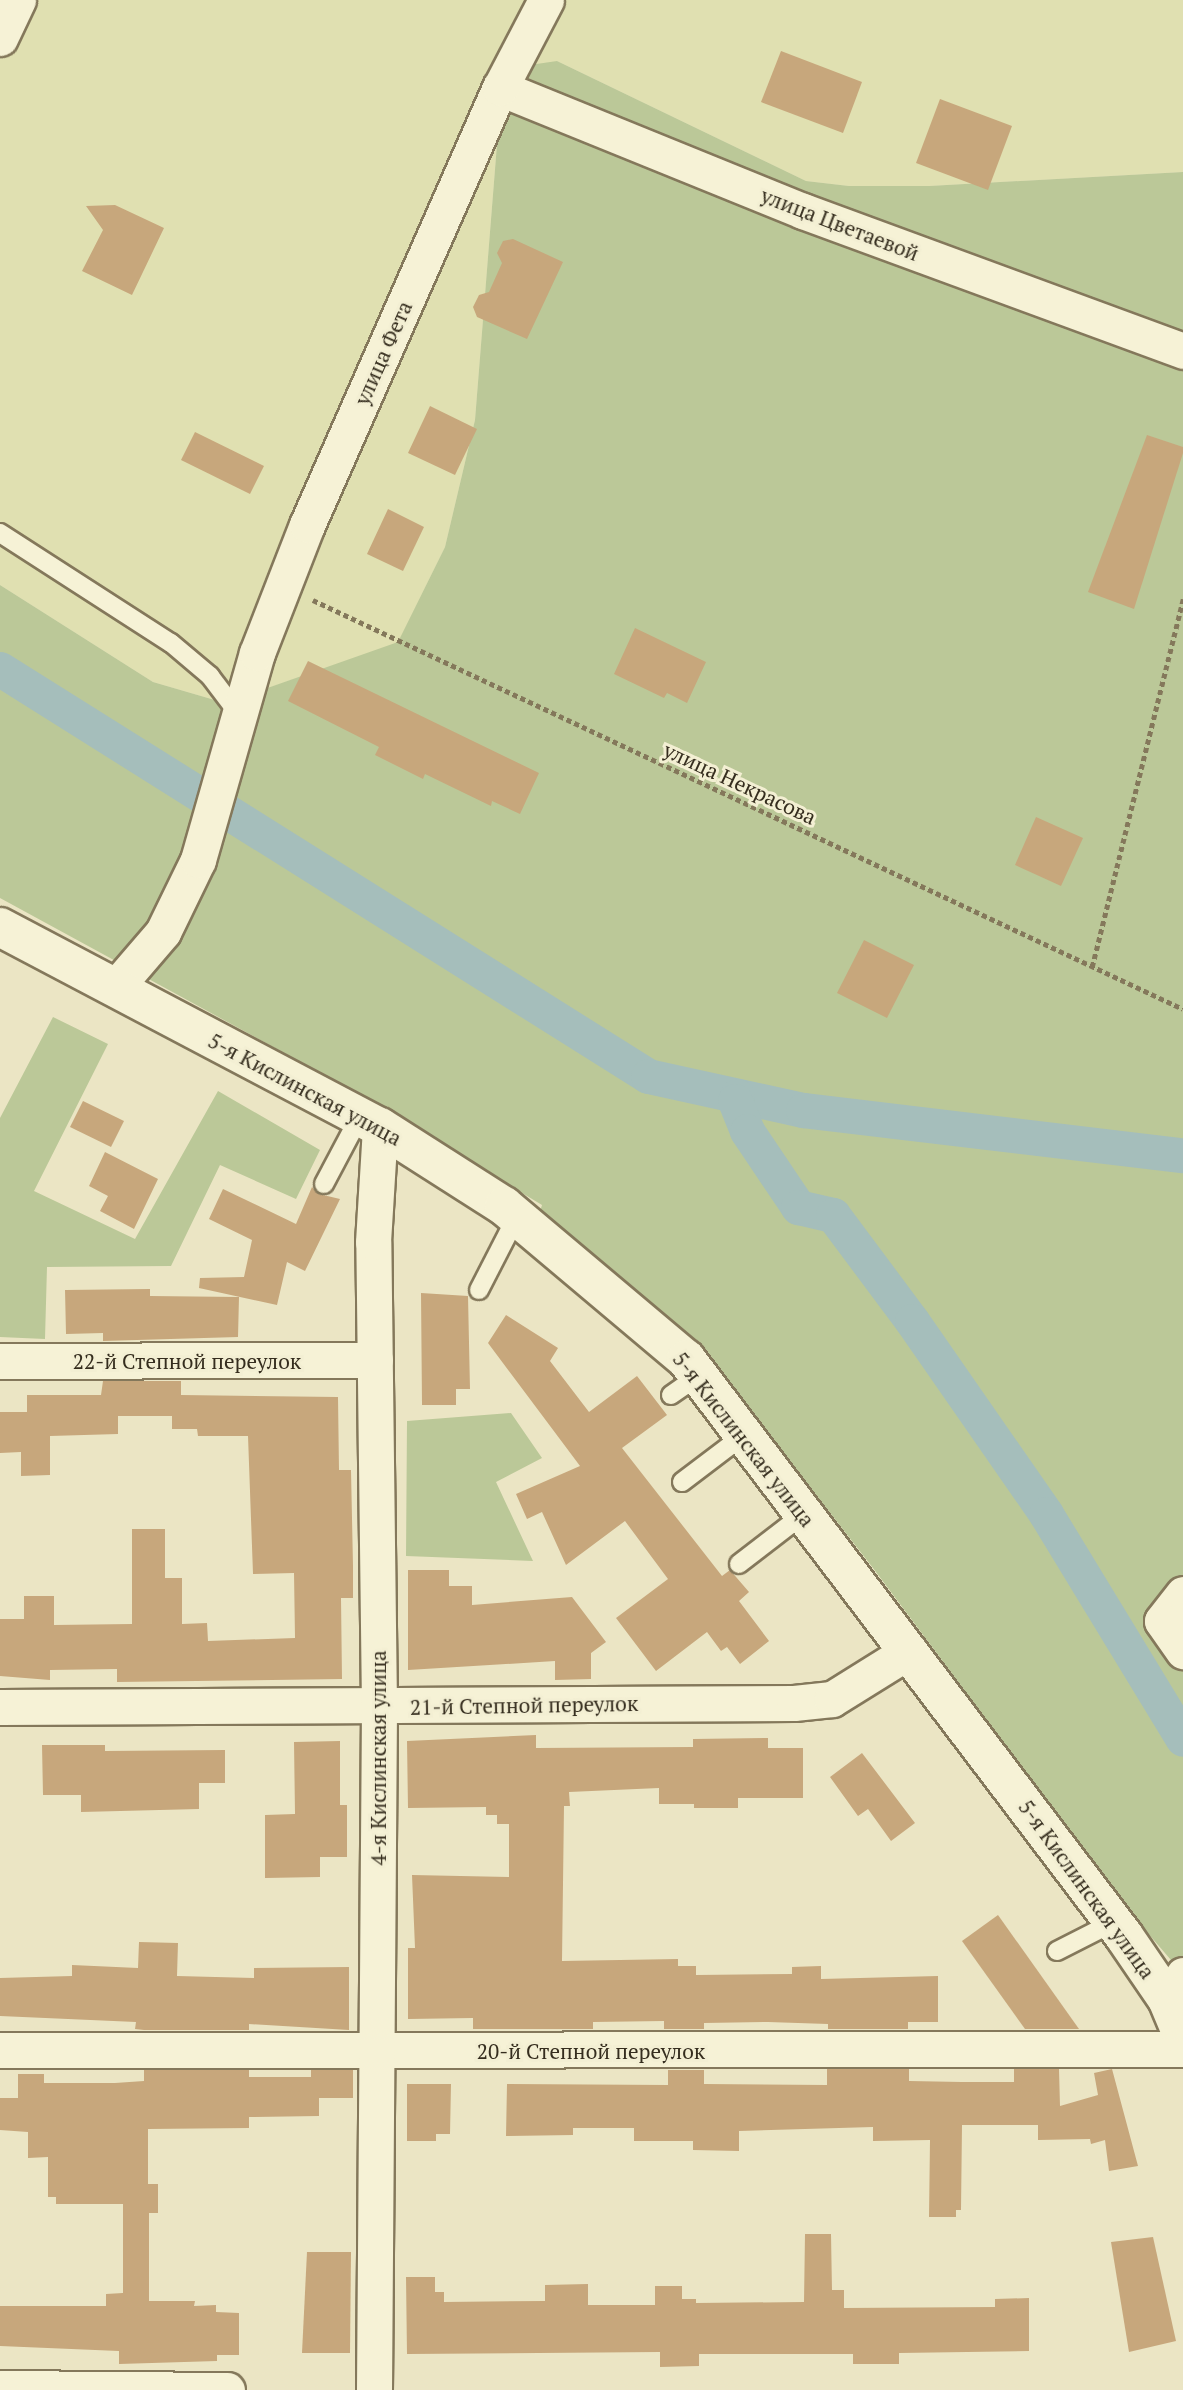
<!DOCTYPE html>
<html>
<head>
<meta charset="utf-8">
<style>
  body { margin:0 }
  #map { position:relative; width:1183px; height:2390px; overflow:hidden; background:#ebe5c4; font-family:"PT Serif",serif }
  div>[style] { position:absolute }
  .farmland>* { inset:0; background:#e0e0b1 }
  .green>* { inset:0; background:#bbc898 }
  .canal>* { height:35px; margin:-17.5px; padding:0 17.5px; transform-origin:17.5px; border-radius:17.5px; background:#a5bebb }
  .building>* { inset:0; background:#c7a77c }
  .path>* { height:4.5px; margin-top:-2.25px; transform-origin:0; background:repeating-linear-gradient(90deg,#84785b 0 5px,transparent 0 8.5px) }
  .roads { filter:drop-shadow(2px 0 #84785b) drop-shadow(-2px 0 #84785b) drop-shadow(0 2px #84785b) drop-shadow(0 -2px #84785b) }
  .service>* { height:18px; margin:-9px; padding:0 9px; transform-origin:9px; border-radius:9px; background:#f6f2d6 }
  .minor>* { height:35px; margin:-17.5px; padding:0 17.5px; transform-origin:17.5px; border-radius:17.5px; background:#f6f2d6 }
  .tertiary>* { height:38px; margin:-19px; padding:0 19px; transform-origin:19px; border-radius:19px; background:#f6f2d6 }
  span { translate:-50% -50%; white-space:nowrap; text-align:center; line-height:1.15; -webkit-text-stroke:6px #f3efd3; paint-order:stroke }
  .street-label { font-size:21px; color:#352d1e }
</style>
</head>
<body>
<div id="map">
  <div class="farmland">
    <div style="clip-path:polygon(0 0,1183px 0,1183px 172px,929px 186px,849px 186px,806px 181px,557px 61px,501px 94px,475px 420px,445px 547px,398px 643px,225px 703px,153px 682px,0 585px)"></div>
  </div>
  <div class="green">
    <div style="clip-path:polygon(557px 61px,806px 181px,849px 186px,929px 186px,1183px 172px,1183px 1974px,1134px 1917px,873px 1568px,700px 1346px,538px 1218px,542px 1205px,334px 1080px,0 898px,0 585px,153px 682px,225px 703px,398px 642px,445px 547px,475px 420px,501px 94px,516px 67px)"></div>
    <div style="clip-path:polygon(53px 1017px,108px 1044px,34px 1191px,135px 1239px,218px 1091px,320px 1150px,296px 1199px,220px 1165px,171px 1266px,47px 1267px,45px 1339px,0 1337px,0 1118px)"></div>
    <div style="clip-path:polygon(511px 1413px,542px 1458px,496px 1482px,533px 1561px,406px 1556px,407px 1421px)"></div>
  </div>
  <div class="canal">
    <div style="left:0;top:669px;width:765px;rotate:32.13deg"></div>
    <div style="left:648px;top:1076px;width:159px;rotate:12.4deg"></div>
    <div style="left:803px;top:1110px;width:383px;rotate:6.8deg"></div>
    <div style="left:737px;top:1096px;width:5px;rotate:112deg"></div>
    <div style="left:735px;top:1101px;width:32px;rotate:68deg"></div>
    <div style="left:747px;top:1131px;width:92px;rotate:56.1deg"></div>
    <div style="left:798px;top:1207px;width:36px;rotate:13deg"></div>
    <div style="left:833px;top:1215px;width:132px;rotate:53.3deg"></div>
    <div style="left:912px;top:1321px;width:235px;rotate:55.2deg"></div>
    <div style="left:1046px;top:1514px;width:263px;rotate:58.7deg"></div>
  </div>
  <div class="building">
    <div style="clip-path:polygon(781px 51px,862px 82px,843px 133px,761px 102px)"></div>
    <div style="clip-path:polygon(940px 99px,1012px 126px,988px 190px,916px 163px)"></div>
    <div style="clip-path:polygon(115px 205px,164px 228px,132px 295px,82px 271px,103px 230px,86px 206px)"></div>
    <div style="clip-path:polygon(513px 239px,563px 262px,527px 339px,477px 317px,473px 307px,479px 295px,489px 292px,502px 263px,497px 253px,503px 241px)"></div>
    <div style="clip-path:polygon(430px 406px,477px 429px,455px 475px,408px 453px)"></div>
    <div style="clip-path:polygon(195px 432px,264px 466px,250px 494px,181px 460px)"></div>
    <div style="clip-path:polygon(1147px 435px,1183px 447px,1183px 453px,1134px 609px,1088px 592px)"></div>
    <div style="clip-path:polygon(388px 509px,424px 527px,403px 571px,367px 554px)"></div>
    <div style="clip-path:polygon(635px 628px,706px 662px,687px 703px,667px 693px,664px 698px,614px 674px)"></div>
    <div style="clip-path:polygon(308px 661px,539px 773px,520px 814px,492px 801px,491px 806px,425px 774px,423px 779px,375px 755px,379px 747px,288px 701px)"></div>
    <div style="clip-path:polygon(1036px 817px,1083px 838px,1061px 886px,1015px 865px)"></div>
    <div style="clip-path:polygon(864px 940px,914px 965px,887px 1018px,837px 993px)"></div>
    <div style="clip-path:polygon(83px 1101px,124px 1121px,111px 1147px,70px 1127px)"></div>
    <div style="clip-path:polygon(105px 1152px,158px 1179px,134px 1229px,100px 1211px,108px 1196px,89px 1186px)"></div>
    <div style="clip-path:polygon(312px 1187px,319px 1194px,340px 1199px,305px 1271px,287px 1262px,277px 1305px,199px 1288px,200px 1278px,244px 1277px,252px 1240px,209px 1219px,223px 1189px,296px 1224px)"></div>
    <div style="clip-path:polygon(150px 1289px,150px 1296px,239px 1297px,238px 1337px,103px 1341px,103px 1333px,66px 1334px,65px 1290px)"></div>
    <div style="clip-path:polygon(421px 1293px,468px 1296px,470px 1389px,456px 1389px,456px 1405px,422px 1405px)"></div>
    <div style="clip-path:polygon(506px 1315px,558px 1348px,550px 1361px,589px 1412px,637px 1376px,667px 1415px,622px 1448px,722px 1576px,730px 1570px,749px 1592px,739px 1601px,769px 1641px,740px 1664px,727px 1647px,721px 1651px,707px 1632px,656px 1671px,616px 1618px,668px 1579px,625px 1521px,566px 1565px,542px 1512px,527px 1519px,516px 1494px,580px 1466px,488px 1343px)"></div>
    <div style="clip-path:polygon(103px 1381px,181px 1381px,181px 1395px,338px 1397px,339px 1470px,351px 1470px,353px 1566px,353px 1598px,341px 1598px,342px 1679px,117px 1682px,117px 1669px,50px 1670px,50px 1680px,0 1676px,0 1619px,24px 1619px,24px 1596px,54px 1596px,54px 1625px,132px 1624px,132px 1529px,165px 1529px,165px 1578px,182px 1578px,182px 1624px,207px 1623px,208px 1641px,295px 1638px,294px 1573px,253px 1574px,248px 1436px,198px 1436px,197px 1429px,172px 1429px,172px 1416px,118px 1416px,118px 1434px,50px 1436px,50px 1475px,21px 1476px,21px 1452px,0 1453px,0 1412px,27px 1412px,27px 1395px,101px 1395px)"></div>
    <div style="clip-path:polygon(408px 1570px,449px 1570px,449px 1586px,472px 1586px,472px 1605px,572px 1597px,606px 1642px,591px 1653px,591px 1679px,555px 1680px,555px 1661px,408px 1670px)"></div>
    <div style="clip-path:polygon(536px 1735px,536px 1748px,693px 1747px,693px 1739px,768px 1738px,768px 1748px,803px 1748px,803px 1798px,738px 1798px,738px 1808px,694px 1808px,694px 1804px,659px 1804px,659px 1788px,569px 1792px,570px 1806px,564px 1806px,562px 1961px,678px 1959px,678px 1966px,696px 1966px,696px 1975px,792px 1974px,792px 1967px,821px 1966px,821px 1979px,938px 1976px,938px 2022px,908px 2022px,908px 2029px,828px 2029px,828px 2024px,768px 2022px,704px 2023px,704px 2029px,664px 2029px,664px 2021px,593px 2022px,593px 2029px,473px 2029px,473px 2018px,408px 2019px,408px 1948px,415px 1948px,412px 1875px,509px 1877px,509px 1824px,497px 1824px,497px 1815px,486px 1815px,486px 1807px,408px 1808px,407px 1741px)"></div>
    <div style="clip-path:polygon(340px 1741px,340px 1805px,347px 1805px,347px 1857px,320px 1857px,320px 1877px,265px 1878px,265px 1815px,295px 1814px,294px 1742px)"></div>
    <div style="clip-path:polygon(42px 1745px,105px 1745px,105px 1751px,225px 1750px,225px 1783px,199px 1783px,199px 1809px,81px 1812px,81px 1795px,43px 1795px)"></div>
    <div style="clip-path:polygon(862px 1753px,915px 1823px,891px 1841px,868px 1809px,858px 1816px,830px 1777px)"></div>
    <div style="clip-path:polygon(998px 1915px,1079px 2029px,1025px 2029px,962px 1941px)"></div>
    <div style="clip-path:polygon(139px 1942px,178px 1943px,177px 1976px,254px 1978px,254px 1968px,349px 1967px,349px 2030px,249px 2024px,249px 2030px,144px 2030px,135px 2029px,136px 2022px,0 2016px,0 1978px,72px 1976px,72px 1965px,138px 1968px)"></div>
    <div style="clip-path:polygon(827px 2069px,909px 2069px,909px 2081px,962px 2082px,1014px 2082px,1014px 2069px,1059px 2069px,1060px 2106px,1098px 2095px,1094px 2073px,1112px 2069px,1138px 2166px,1109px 2171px,1105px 2140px,1091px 2144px,1090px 2139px,1038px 2140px,1038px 2125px,962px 2125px,961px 2210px,956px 2210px,956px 2217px,929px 2217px,930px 2140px,873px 2141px,873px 2127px,739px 2131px,739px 2151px,693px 2150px,693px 2141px,634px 2141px,634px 2128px,573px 2128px,573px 2135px,506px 2136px,507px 2084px,668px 2085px,668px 2070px,704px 2070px,704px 2084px,827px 2085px)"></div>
    <div style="clip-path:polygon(144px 2070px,249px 2070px,249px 2077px,311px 2077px,311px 2070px,353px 2070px,353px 2098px,319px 2098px,319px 2116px,249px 2117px,249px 2128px,148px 2129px,148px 2184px,158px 2184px,158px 2213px,149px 2213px,149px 2301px,195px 2301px,194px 2306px,216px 2305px,216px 2312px,239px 2313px,239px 2355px,217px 2355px,217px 2361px,119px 2364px,119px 2351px,0 2346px,0 2306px,106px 2306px,106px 2294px,123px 2293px,123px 2204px,56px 2204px,56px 2197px,48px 2197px,48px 2157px,28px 2158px,28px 2132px,0 2130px,0 2098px,18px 2098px,18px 2074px,44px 2074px,44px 2083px,115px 2083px,144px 2081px)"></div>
    <div style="clip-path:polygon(407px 2084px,451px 2084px,450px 2134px,436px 2134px,436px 2141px,407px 2141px)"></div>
    <div style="clip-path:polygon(805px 2234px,831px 2234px,832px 2290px,844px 2290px,844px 2308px,995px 2307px,995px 2299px,1029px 2298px,1029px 2351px,899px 2353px,899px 2364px,853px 2364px,853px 2354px,699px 2354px,699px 2366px,660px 2367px,660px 2352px,407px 2354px,406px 2277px,435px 2277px,435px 2292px,444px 2292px,444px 2302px,545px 2301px,545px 2285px,588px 2284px,588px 2305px,655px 2305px,655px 2286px,682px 2286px,682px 2299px,696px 2299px,696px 2303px,804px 2302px)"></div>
    <div style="clip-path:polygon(1153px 2237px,1176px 2341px,1129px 2352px,1111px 2242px)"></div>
    <div style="clip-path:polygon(307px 2252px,351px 2252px,350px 2353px,302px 2353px)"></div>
  </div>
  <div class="path">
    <div style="left:313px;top:600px;width:961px;rotate:25.18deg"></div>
    <div style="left:1092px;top:967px;width:379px;rotate:-76.1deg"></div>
  </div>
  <div class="roads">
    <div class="service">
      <div style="left:0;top:533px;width:203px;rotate:32.8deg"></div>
      <div style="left:171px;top:643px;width:51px;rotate:40.2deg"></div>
      <div style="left:210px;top:676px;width:46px;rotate:52.9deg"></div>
      <div style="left:324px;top:1184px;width:77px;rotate:-62.1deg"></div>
      <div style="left:479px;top:1290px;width:83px;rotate:-62.8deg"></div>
      <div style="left:671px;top:1395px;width:33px;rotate:-35deg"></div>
      <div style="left:682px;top:1482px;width:78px;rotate:-37.2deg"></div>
      <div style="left:739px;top:1564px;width:82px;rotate:-37.6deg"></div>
      <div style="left:1057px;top:1951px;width:64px;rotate:-27deg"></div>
    </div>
    <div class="minor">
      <div style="left:0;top:38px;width:42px;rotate:-64.7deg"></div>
      <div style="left:500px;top:88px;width:327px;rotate:22.1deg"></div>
      <div style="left:803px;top:211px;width:405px;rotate:20.2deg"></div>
      <div style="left:115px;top:988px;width:74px;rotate:-49.4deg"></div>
      <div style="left:163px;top:932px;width:80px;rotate:-64.1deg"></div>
      <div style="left:198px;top:860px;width:215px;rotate:-74.1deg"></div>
      <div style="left:257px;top:653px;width:137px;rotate:-68.7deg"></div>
      <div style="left:307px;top:525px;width:478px;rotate:-66.2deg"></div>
      <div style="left:500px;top:88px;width:99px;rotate:-62.4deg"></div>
      <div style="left:0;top:1361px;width:375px;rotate:-0.2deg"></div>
      <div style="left:1183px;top:1594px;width:34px;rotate:128deg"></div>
      <div style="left:1162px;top:1621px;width:37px;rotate:55deg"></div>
      <div style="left:0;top:1707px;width:794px;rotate:-0.29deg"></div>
      <div style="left:794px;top:1703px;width:38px;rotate:-6deg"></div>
      <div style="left:832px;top:1699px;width:91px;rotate:-31.9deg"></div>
      <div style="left:1167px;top:1999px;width:29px;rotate:-56deg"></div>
      <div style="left:0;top:2050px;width:1183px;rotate:-0.05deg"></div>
      <div style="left:0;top:2388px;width:227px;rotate:0.5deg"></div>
      <div style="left:374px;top:2390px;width:683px;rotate:-89.58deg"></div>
      <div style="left:379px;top:1707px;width:465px;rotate:-90.7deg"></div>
      <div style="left:373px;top:1242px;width:115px;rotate:-86.5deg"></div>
    </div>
    <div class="tertiary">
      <div style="left:0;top:927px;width:429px;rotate:27.8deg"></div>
      <div style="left:380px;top:1127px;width:147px;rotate:32.5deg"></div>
      <div style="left:504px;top:1206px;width:238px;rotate:40.1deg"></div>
      <div style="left:686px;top:1359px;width:724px;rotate:52.8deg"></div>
      <div style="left:1124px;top:1936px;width:76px;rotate:55.7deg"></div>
      <div style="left:1167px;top:1999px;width:41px;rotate:67.2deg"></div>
    </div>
  </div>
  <div class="street-label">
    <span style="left:840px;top:224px;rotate:21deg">улица Цветаевой</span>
    <span style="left:383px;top:353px;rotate:-66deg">улица Фета</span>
    <span style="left:740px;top:783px;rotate:25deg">улица Некрасова</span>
    <span style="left:305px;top:1089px;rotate:28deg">5-я Кислинская улица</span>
    <span style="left:187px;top:1361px">22-й Степной переулок</span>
    <span style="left:744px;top:1439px;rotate:52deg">5-я Кислинская улица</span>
    <span style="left:524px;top:1705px;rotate:-1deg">21-й Степной переулок</span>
    <span style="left:378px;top:1758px;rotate:-90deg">4-я Кислинская улица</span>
    <span style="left:1087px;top:1889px;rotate:54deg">5-я Кислинская улица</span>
    <span style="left:591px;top:2051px">20-й Степной переулок</span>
  </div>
</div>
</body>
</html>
